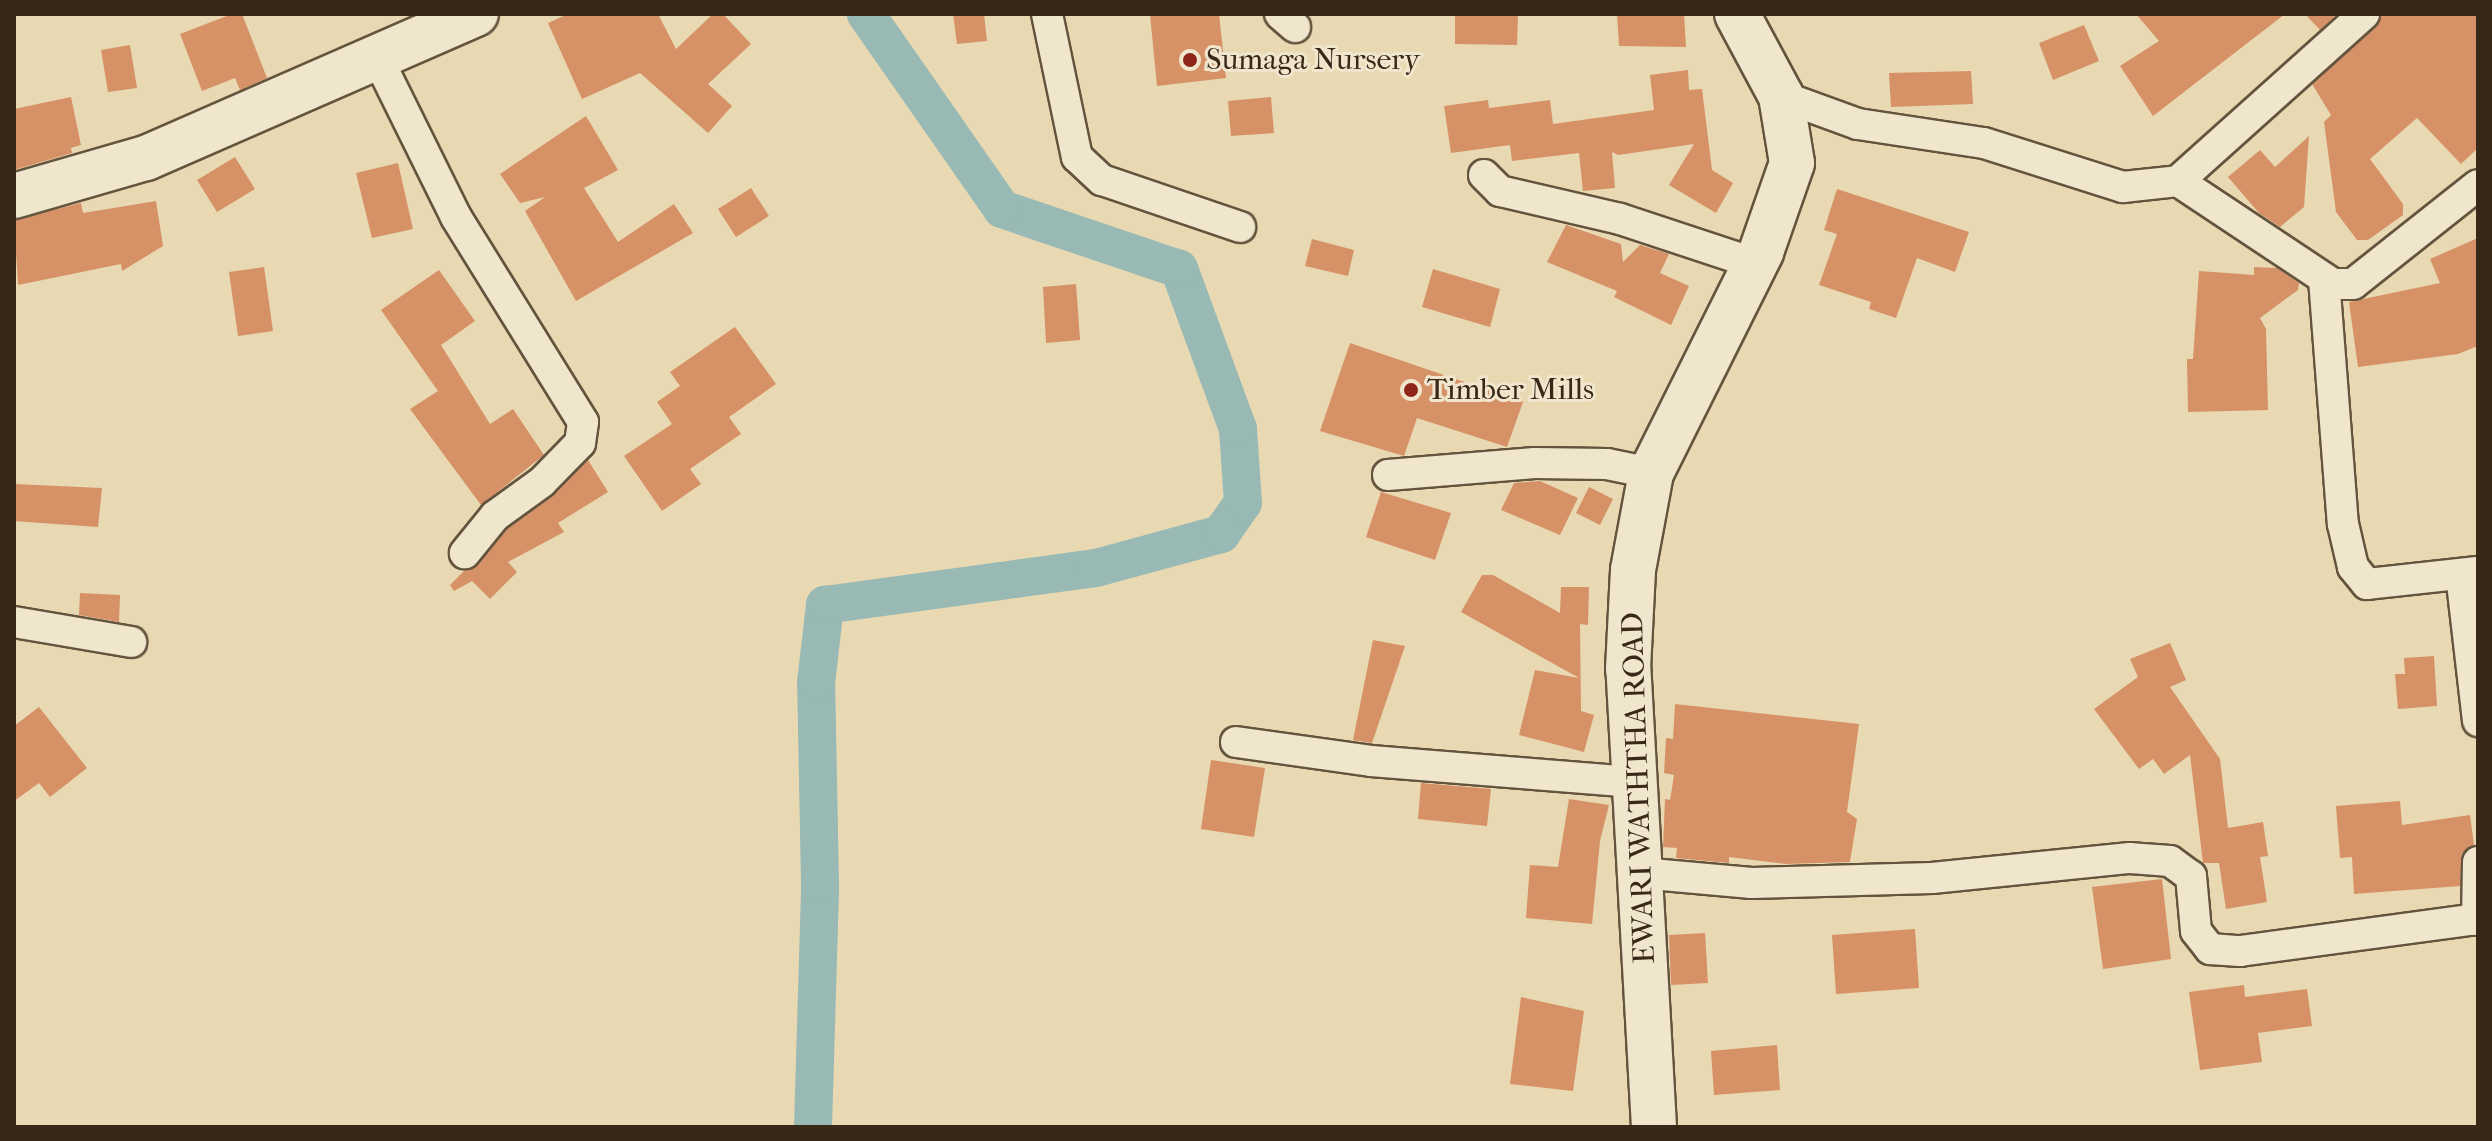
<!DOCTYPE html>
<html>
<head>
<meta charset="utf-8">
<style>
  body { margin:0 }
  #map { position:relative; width:2492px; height:1141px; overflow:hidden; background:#e8d9b2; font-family:"IM FELL French Canon",serif }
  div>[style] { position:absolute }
  .canal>* { height:38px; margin:-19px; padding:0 19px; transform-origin:19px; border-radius:19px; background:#99b9b5 }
  .building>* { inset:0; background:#d69167 }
  .roads { filter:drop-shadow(2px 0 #64543e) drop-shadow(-2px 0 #64543e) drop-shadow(0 2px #64543e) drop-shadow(0 -2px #64543e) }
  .street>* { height:30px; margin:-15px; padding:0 15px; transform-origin:15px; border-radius:15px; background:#f0e6cd }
  .secondary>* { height:44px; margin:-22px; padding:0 22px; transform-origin:22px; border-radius:22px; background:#f0e6cd }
  .dots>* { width:22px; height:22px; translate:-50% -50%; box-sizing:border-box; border:4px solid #f0e6cd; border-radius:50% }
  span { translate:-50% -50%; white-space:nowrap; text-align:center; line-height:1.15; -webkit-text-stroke:6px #f0e6cd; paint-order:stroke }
  .poi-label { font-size:30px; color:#382818 }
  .left { translate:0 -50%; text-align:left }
  .street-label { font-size:30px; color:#382818 }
  .frame { position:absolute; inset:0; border:16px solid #382818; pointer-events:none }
</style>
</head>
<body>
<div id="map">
  <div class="canal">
    <div style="left:813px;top:1127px;width:243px;rotate:-88.3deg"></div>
    <div style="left:820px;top:884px;width:201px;rotate:-91.1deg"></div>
    <div style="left:816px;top:683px;width:79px;rotate:-83.4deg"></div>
    <div style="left:825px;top:605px;width:274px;rotate:-7.8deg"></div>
    <div style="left:1096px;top:568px;width:130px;rotate:-15.2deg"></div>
    <div style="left:1221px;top:534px;width:38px;rotate:-55deg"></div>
    <div style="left:1243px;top:503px;width:74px;rotate:-93.9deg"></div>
    <div style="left:1238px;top:429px;width:171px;rotate:-110.2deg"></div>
    <div style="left:1179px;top:269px;width:187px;rotate:-161.3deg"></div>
    <div style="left:1002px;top:209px;width:238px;rotate:-124.9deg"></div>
  </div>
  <div class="building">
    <div style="clip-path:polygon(232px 14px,242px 14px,267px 78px,240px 90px,235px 78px,202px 91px,180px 34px)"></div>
    <div style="clip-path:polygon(568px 14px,658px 14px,676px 49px,713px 14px,723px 14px,751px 44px,708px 84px,732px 106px,708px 133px,640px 73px,582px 99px,548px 23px)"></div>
    <div style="clip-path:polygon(953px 14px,984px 14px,987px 41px,957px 44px)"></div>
    <div style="clip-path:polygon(1150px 14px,1219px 14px,1226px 78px,1157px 86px)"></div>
    <div style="clip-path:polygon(1455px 14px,1518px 14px,1517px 45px,1455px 44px)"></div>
    <div style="clip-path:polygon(1617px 14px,1684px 14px,1686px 47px,1619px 46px)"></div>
    <div style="clip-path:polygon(2136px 14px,2285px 14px,2153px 116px,2120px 66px,2159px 41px)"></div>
    <div style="clip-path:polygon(2305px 14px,2337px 14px,2320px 30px)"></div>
    <div style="clip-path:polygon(2382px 14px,2478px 14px,2478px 148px,2461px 164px,2417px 118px,2370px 159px,2403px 204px,2403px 215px,2368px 240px,2357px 240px,2336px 212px,2324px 122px,2331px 115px,2312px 84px,2376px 27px)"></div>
    <div style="clip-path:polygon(2084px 25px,2099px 61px,2053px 80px,2039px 43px)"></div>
    <div style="clip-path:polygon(130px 45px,137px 88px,108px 92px,101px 50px)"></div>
    <div style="clip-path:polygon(1688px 70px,1689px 90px,1702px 89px,1712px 170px,1733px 183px,1716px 213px,1669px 185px,1694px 144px,1618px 155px,1612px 152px,1615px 188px,1583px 191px,1579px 153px,1512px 161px,1510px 145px,1451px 153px,1444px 106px,1488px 100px,1489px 108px,1550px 100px,1553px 124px,1654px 110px,1650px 75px)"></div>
    <div style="clip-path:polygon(1971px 71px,1973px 104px,1891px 107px,1889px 73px)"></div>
    <div style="clip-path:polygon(71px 97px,81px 145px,71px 148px,72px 153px,14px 170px,14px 109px)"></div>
    <div style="clip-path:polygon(1271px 97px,1274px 133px,1231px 136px,1228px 101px)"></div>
    <div style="clip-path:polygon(586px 116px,618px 170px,584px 188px,618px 242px,674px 204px,693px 233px,576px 301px,525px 211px,545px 197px,520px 203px,500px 174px)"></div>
    <div style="clip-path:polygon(2309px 136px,2304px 207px,2280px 227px,2259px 213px,2228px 177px,2260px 150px,2275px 167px)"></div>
    <div style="clip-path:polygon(235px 157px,255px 189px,217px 212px,197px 180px)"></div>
    <div style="clip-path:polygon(398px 163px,413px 229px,372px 238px,356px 173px)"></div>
    <div style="clip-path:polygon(751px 188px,769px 216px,736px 237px,718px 209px)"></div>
    <div style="clip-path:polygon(1837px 189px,1969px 232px,1955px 272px,1917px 258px,1896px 318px,1869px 309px,1871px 302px,1819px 285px,1837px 234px,1824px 230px)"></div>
    <div style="clip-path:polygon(156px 201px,163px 246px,122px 271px,121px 264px,18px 285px,14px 220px,81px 203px,83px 213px)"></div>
    <div style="clip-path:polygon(1566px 225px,1621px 244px,1623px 262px,1640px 245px,1669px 254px,1660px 273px,1689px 286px,1671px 325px,1614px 297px,1617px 291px,1547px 262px)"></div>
    <div style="clip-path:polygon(2478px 238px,2478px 346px,2458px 354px,2358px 367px,2349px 302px,2440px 283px,2430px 259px)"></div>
    <div style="clip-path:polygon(1312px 239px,1354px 250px,1348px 276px,1305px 266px)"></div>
    <div style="clip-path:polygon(264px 267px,273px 331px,238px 336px,229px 272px)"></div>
    <div style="clip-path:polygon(2254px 267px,2277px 268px,2299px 283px,2298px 290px,2260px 318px,2266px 329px,2268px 410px,2188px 412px,2187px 359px,2193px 359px,2199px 271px,2254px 275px)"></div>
    <div style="clip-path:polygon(1433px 269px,1500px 289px,1490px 327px,1422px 307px)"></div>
    <div style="clip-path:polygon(439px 270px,475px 321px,441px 345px,490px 424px,513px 409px,544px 455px,481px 505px,410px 409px,438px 391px,381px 310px)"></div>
    <div style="clip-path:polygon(1076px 284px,1080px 340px,1046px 343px,1043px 287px)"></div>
    <div style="clip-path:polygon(735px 327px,776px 384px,729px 417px,741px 434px,690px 469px,701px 484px,662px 511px,624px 456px,672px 424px,657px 402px,680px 386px,670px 372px)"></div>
    <div style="clip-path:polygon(1350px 343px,1523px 402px,1507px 447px,1417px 418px,1404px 456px,1320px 431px)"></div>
    <div style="clip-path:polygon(588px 460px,608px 492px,558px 523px,564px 532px,508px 562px,517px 572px,490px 599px,472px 581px,454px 591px,450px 585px,464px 571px,478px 565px,507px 529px,553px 496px)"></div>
    <div style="clip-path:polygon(1540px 481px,1578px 498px,1560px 535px,1501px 510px,1514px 483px)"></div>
    <div style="clip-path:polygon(14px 484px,102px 488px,98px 527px,14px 521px)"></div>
    <div style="clip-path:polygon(1589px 487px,1613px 499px,1600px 525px,1576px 513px)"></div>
    <div style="clip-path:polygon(1381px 492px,1451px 513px,1435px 560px,1366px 537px)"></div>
    <div style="clip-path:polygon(1482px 575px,1493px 575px,1560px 613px,1561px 587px,1589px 587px,1588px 625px,1580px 624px,1581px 711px,1594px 715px,1584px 752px,1519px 735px,1535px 670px,1579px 678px,1461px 612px)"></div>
    <div style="clip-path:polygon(80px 593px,120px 595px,119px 622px,79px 615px)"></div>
    <div style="clip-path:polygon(1373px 640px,1405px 646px,1372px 743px,1353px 740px)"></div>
    <div style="clip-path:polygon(2170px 643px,2186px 680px,2170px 687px,2220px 759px,2228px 828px,2263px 822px,2268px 856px,2260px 857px,2267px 902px,2226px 909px,2219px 863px,2203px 863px,2190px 755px,2164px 774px,2153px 759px,2139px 769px,2094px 709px,2138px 677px,2130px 659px)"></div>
    <div style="clip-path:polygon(2434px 656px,2437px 706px,2398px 709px,2395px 674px,2405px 674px,2404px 658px)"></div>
    <div style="clip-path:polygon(1675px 704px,1859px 724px,1847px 812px,1857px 819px,1850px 862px,1786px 864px,1729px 857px,1729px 863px,1676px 858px,1677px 848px,1663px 847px,1665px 799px,1670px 800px,1674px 775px,1664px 773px,1666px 738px,1673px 739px)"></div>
    <div style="clip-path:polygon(39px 707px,87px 768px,50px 797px,39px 783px,14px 801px,14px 726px)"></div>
    <div style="clip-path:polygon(1211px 760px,1265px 768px,1254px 837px,1201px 829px)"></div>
    <div style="clip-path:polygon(1421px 783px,1491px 789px,1487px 826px,1418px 819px)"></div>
    <div style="clip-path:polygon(1569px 799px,1609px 805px,1600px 841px,1592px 924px,1526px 918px,1530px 865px,1558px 867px)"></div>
    <div style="clip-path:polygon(2400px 801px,2402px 825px,2470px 815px,2474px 845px,2462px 853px,2460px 886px,2354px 894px,2352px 857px,2340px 858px,2336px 806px)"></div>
    <div style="clip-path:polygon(2162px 879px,2171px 959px,2103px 969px,2092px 887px)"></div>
    <div style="clip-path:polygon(1915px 929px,1919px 988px,1836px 994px,1832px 935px)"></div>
    <div style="clip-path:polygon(1705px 933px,1708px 983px,1671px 985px,1669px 935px)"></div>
    <div style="clip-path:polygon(2244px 985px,2245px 997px,2307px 989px,2312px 1026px,2258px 1033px,2262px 1062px,2200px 1070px,2189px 992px)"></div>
    <div style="clip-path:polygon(1521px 997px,1584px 1011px,1573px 1091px,1510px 1084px)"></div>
    <div style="clip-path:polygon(1777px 1045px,1780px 1090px,1714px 1095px,1711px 1051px)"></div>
  </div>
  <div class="roads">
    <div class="street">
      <div style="left:1047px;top:14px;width:146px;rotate:78.2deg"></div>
      <div style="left:1077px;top:157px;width:34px;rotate:43deg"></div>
      <div style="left:1102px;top:180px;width:146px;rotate:18.8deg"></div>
      <div style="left:1280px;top:14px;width:20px;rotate:41deg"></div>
      <div style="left:377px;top:57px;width:178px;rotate:63.7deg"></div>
      <div style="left:456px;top:217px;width:241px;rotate:58.2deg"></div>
      <div style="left:583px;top:422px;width:21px;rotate:98deg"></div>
      <div style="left:580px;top:443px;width:54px;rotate:134.3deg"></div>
      <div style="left:542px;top:482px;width:58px;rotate:144.1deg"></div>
      <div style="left:495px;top:516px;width:48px;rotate:129deg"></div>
      <div style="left:1781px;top:96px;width:82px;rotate:20deg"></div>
      <div style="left:1858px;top:124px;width:127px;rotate:8.6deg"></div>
      <div style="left:1984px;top:143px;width:146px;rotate:17.6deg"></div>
      <div style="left:2123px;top:187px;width:55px;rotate:-6.2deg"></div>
      <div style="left:2178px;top:181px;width:186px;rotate:33.6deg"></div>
      <div style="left:2333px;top:284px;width:20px"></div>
      <div style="left:2353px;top:284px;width:159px;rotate:-38.4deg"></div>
      <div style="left:1484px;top:175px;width:23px;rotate:45deg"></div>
      <div style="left:1500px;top:191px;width:123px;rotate:13.1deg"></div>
      <div style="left:1620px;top:219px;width:143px;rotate:18.3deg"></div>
      <div style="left:2178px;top:181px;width:250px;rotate:-41.9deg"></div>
      <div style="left:2324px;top:279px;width:246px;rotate:85.6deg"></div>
      <div style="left:2343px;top:524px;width:44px;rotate:76.9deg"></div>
      <div style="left:2353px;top:567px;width:22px;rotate:51deg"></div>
      <div style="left:2367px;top:584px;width:112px;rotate:-6.2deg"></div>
      <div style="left:1388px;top:475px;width:147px;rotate:-4.7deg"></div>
      <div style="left:1535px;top:463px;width:72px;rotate:0.8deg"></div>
      <div style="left:1607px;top:464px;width:45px;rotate:11.6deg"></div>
      <div style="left:2461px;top:574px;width:148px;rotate:83.4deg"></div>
      <div style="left:14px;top:622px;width:119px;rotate:9.7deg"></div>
      <div style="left:1236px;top:742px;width:136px;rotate:8deg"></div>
      <div style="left:1371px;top:761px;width:264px;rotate:4.6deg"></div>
      <div style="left:1640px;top:873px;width:112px;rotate:5.1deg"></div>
      <div style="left:1752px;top:883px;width:180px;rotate:-1.6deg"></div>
      <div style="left:1932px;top:878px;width:199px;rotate:-5.8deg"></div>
      <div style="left:2130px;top:858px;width:40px;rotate:4.3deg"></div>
      <div style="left:2170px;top:861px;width:26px;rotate:36deg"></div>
      <div style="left:2191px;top:876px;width:55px;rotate:84.8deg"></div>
      <div style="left:2196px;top:931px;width:23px;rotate:52deg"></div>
      <div style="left:2210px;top:949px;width:30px;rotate:4deg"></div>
      <div style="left:2240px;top:951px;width:240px;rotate:-7.7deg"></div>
      <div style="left:2477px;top:920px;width:58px;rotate:-89deg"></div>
    </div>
    <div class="secondary">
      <div style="left:14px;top:196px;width:137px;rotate:-16.1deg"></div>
      <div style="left:146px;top:158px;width:360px;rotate:-23.6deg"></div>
      <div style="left:1654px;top:1127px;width:459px;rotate:-93.2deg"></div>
      <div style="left:1628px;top:669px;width:99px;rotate:-87.1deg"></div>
      <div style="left:1633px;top:570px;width:99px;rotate:-79.5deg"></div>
      <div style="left:1651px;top:473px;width:247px;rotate:-63.5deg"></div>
      <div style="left:1761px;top:252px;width:94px;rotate:-70.8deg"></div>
      <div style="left:1792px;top:163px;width:68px;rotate:-99.3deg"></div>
      <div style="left:1781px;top:96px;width:93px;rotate:-118.2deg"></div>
    </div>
  </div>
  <div class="dots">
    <div style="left:1190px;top:60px;background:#8f2418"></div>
    <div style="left:1411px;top:390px;background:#8f2418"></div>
  </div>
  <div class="poi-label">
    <span class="left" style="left:1206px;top:60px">Sumaga Nursery</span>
    <span class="left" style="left:1427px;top:390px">Timber Mills</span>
  </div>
  <div class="street-label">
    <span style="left:1639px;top:788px;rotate:-92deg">EWARI WATHTHA ROAD</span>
  </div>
  <div class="frame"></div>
</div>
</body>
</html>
